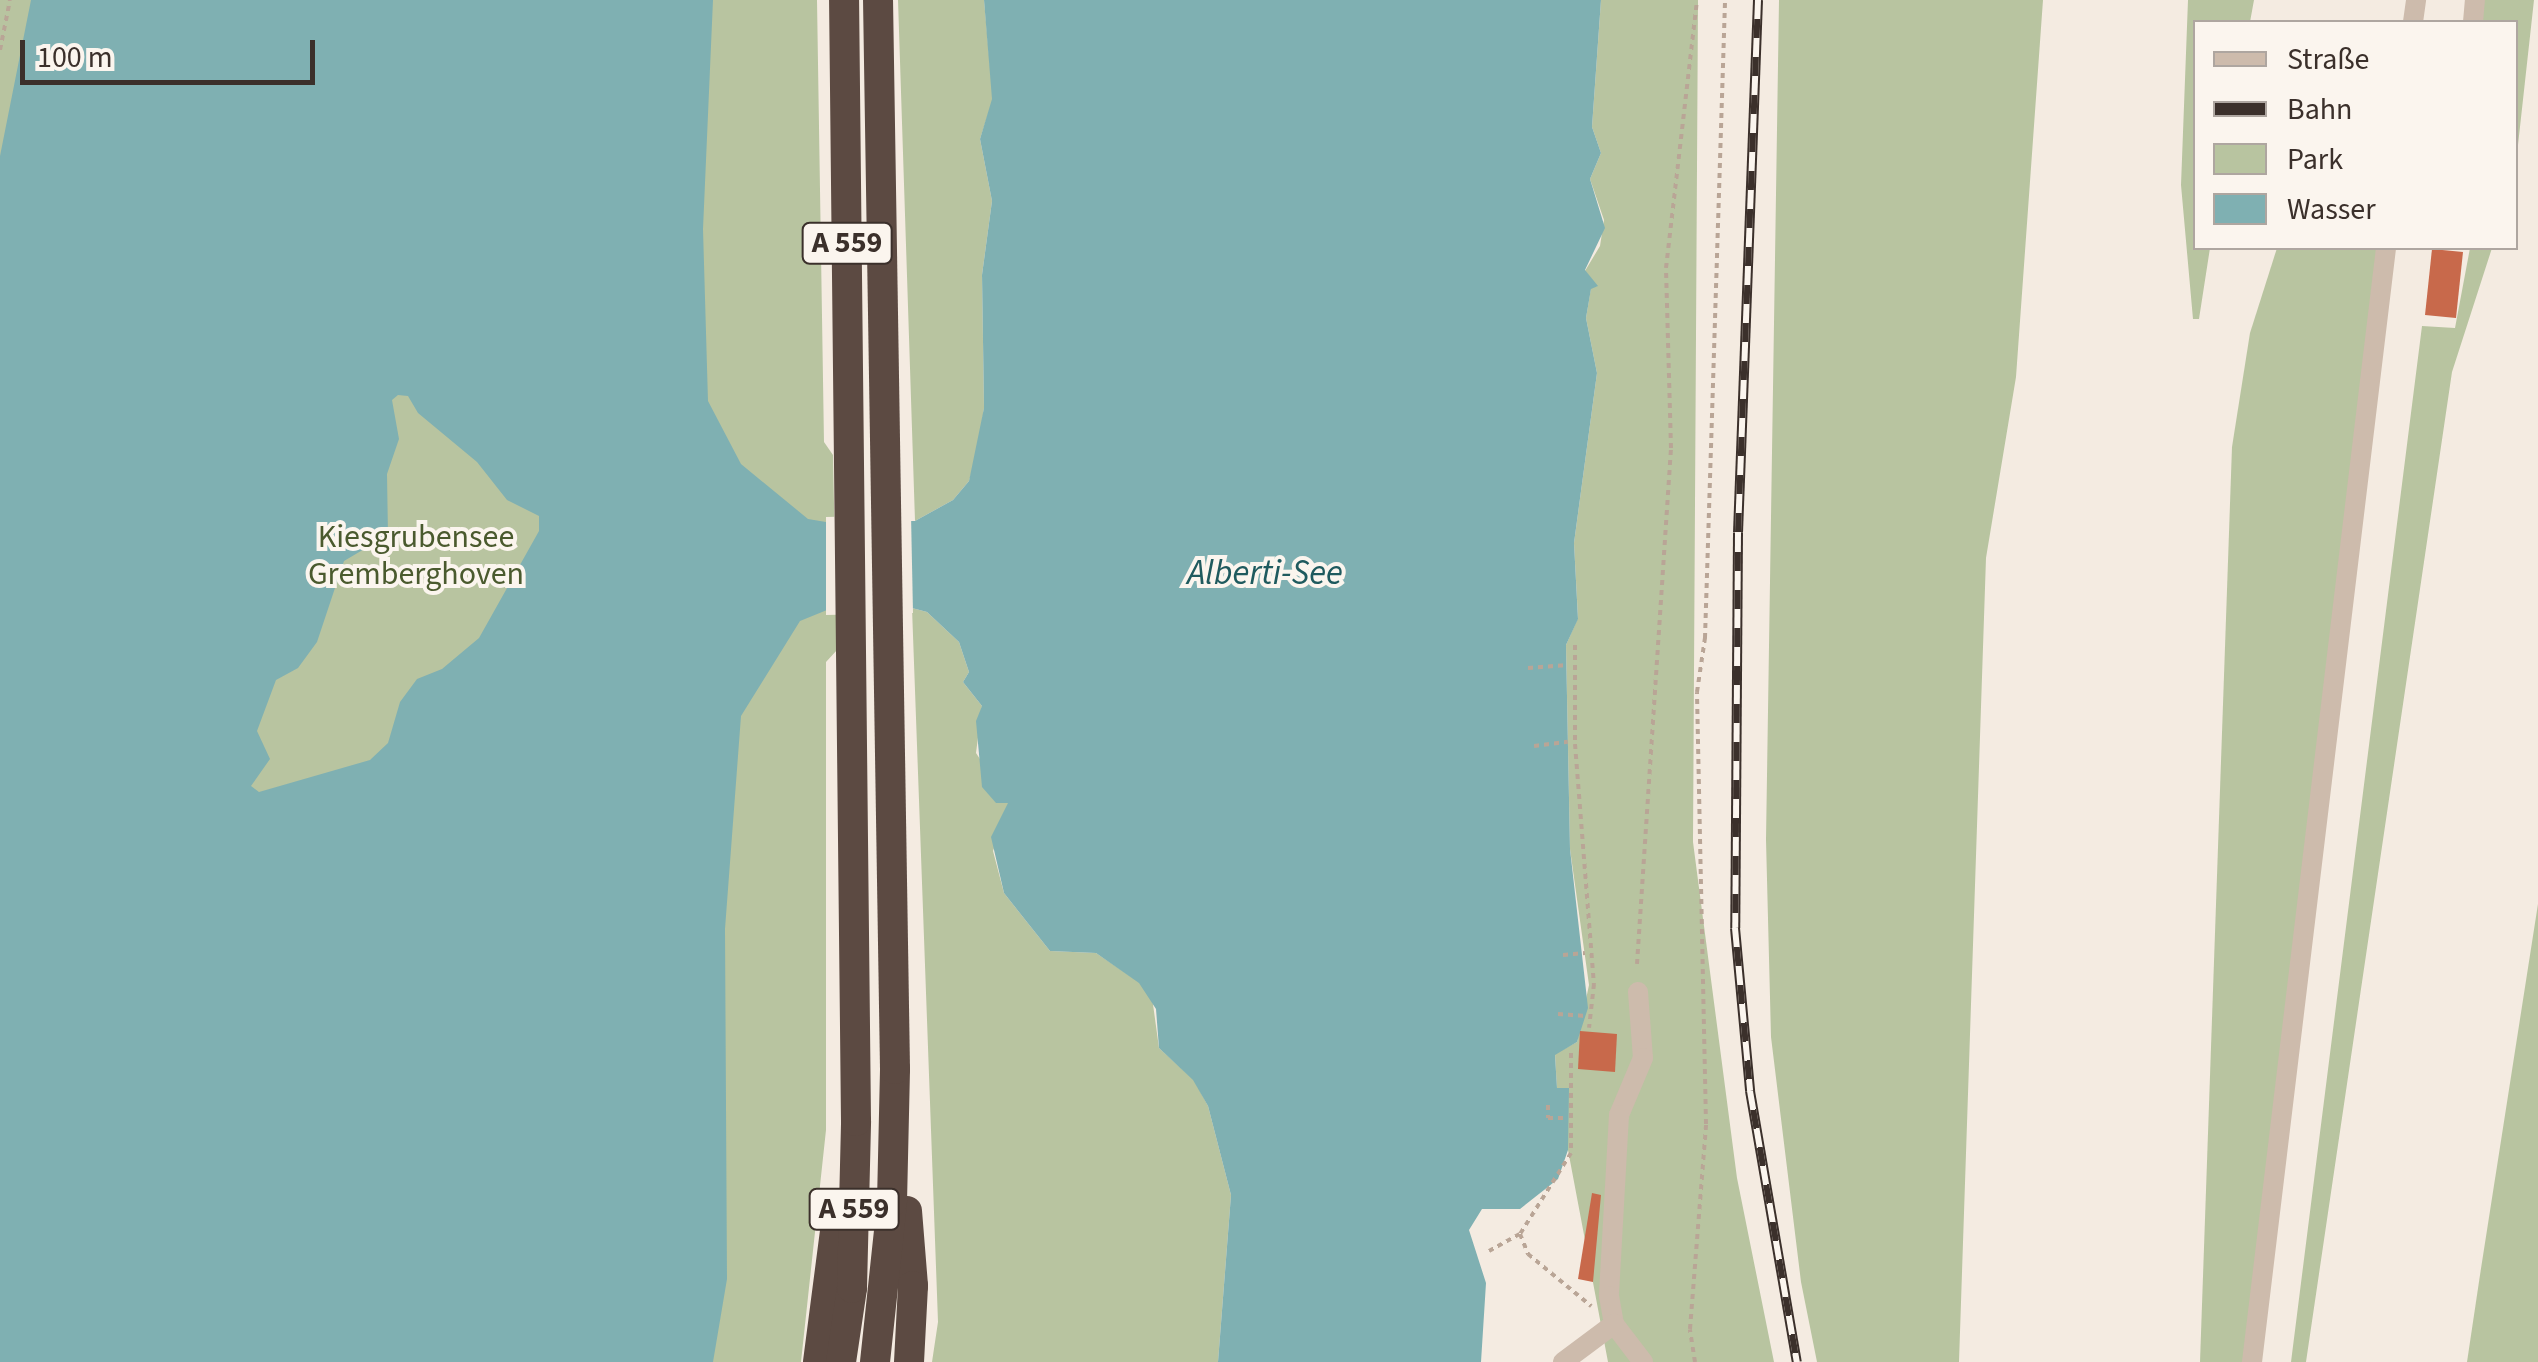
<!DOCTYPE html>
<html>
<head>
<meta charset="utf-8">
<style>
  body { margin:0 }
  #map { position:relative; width:2538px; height:1362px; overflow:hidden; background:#f4ebe1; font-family:"Source Sans 3",sans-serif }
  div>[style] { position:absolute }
  .green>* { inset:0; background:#b8c4a0 }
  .water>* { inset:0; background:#7fb0b2 }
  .pier>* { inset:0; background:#f4ebe1 }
  .building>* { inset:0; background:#c8694b }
  .path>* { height:4px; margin-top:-2px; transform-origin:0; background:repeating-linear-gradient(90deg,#b9a596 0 5px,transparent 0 10px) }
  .minor>* { height:20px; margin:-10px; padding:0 10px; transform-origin:10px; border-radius:10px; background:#cdbbac }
  .highway>* { height:30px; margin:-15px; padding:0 15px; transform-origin:15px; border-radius:15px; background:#5c4a42 }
  .rail>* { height:10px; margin-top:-5px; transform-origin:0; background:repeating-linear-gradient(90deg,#fbf5ee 0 19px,#3b302b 0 38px); box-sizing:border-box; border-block:2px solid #3b302b }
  span { translate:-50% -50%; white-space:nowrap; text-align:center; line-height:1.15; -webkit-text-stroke:8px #fbf5ee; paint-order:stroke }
  .shield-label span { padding:2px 8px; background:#fbf5ee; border:2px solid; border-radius:8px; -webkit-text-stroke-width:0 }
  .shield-label { font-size:30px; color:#3b302b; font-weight:700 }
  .park-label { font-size:32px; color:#4a5a2e }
  .water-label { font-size:35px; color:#1f5a5e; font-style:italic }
  .legend { position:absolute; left:2193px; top:20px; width:325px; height:230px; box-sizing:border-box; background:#fbf5ee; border:2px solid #aea6a0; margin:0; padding:12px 18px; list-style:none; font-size:30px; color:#3b302b }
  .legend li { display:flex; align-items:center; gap:20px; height:50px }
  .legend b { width:50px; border:2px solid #aea6a0 }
  .scale { position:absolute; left:20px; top:40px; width:295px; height:45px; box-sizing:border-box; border:5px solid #3b302b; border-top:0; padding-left:12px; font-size:30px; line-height:35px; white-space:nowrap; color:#3b302b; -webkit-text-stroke:8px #fbf5ee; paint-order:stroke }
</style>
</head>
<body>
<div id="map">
  <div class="green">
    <div style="clip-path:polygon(0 0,817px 0,824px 442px,833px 455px,837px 650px,826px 662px,826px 1130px,801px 1362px,0 1362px)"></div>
    <div style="clip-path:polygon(898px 0,984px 0,993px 99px,980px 139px,992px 201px,982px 275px,984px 408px,978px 451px,969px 481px,953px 500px,915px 521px)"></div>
    <div style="clip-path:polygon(1601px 0,1698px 0,1693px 842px,1737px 1178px,1774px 1362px,1608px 1362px,1568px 1150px,1568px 1088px,1557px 1089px,1555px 1054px,1577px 1042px,1589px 985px,1570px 849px,1566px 645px,1578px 618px,1574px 543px,1597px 373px,1586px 318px,1591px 288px,1597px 286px,1585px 271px,1600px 246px,1604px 220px,1590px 179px,1601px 153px,1592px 127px)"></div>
    <div style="clip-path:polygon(1779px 0,2043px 0,2016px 377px,1986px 558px,1959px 1362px,1817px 1362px,1801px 1282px,1771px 1037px,1766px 840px)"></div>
    <div style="clip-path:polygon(2188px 0,2254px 0,2250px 22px,2196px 22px,2196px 248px,2210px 248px,2199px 319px,2193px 319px,2181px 185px)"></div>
    <div style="clip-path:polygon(2483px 0,2534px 0,2516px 163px,2516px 22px,2480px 22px)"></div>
    <div style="clip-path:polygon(2277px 248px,2378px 248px,2244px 1362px,2200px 1362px,2232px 447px,2250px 333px)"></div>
    <div style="clip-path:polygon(2470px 248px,2492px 248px,2452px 372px,2306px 1362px,2291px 1362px,2422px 326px,2455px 328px)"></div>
    <div style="clip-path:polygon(912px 608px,927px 612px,959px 642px,969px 672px,963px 682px,982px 706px,976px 753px,1009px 803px,993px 851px,1004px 893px,1050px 951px,1096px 953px,1139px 982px,1152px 997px,1159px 1048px,1194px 1080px,1208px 1106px,1231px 1195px,1218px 1362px,932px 1362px,938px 1322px)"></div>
    <div style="clip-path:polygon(2538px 904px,2538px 1362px,2467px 1362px,2480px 1275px)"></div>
  </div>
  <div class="water">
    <div style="clip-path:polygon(evenodd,31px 0,713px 0,703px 229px,708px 401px,741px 464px,808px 519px,826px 522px,915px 521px,953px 500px,969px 481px,984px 408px,982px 275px,992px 201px,980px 139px,992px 99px,984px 0,1601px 0,1592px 127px,1601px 153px,1590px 179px,1605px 228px,1585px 270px,1598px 286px,1591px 289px,1586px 318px,1597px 373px,1574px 543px,1578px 619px,1566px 645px,1570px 849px,1588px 1008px,1577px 1042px,1555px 1055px,1557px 1088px,1569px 1088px,1568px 1150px,1558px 1179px,1520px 1209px,1482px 1209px,1469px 1230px,1486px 1283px,1481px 1362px,1218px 1362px,1231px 1195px,1208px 1106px,1193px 1080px,1159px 1048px,1156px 1009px,1139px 983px,1096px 953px,1050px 951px,1004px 893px,991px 837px,1008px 803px,996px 803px,982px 787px,976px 721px,982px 706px,963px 682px,969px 672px,959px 642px,927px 612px,912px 608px,827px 610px,800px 621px,741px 716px,725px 929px,727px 1279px,713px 1362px,0 1362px,0 156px,31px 0,398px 395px,408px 396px,418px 413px,477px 462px,507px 500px,539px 516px,539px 531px,479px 638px,442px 669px,417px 679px,400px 702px,388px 743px,370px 760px,259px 792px,251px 786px,270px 759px,257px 731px,276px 680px,298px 668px,317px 642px,344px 561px,388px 535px,387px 474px,399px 439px,392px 400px,398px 395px)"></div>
  </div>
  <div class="pier">
    <div style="clip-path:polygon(911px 515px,913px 613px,826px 615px,826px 517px)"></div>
  </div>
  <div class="building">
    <div style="clip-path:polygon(2432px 249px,2463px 252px,2456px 318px,2425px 315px)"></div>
    <div style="clip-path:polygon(1580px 1031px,1617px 1034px,1615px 1072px,1578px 1069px)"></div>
    <div style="clip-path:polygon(1592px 1193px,1601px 1195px,1593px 1282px,1578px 1279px)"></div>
  </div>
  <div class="path">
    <div style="left:0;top:50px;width:51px;rotate:-78.7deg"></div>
    <div style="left:1575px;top:645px;width:99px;rotate:90deg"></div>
    <div style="left:1575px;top:744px;width:241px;rotate:85.5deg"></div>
    <div style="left:1594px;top:984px;width:44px;rotate:96.5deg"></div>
    <div style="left:1528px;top:668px;width:40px;rotate:-4.3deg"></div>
    <div style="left:1534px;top:746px;width:34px;rotate:-7deg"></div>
    <div style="left:1563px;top:955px;width:22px;rotate:-5deg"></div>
    <div style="left:1637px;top:964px;width:517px;rotate:-86.23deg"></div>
    <div style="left:1671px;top:448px;width:180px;rotate:-91.6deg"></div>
    <div style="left:1666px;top:268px;width:270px;rotate:-83.4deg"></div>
    <div style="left:1558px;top:1014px;width:28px;rotate:4deg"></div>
    <div style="left:1571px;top:1053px;width:100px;rotate:90deg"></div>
    <div style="left:1571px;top:1153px;width:96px;rotate:122.2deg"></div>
    <div style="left:1520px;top:1234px;width:22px;rotate:68deg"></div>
    <div style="left:1528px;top:1254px;width:82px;rotate:39.5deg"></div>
    <div style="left:1548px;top:1105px;width:13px;rotate:90deg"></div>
    <div style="left:1548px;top:1118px;width:19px"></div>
    <div style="left:1489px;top:1251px;width:35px;rotate:-29deg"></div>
    <div style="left:1695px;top:1362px;width:33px;rotate:-99deg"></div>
    <div style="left:1690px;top:1329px;width:206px;rotate:-85.5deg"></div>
    <div style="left:1706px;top:1124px;width:432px;rotate:-91.2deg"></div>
    <div style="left:1697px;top:692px;width:55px;rotate:-81.6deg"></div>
    <div style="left:1705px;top:638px;width:638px;rotate:-88.2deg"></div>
  </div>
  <div class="minor">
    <div style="left:2413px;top:22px;width:22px;rotate:-82deg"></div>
    <div style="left:2473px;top:22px;width:22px;rotate:-85deg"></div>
    <div style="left:1638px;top:992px;width:66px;rotate:85.7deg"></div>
    <div style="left:1643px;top:1058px;width:62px;rotate:112.8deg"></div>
    <div style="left:1619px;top:1115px;width:181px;rotate:93.2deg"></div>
    <div style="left:1609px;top:1296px;width:28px;rotate:80deg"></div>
    <div style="left:1614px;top:1324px;width:48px;rotate:52.7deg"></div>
    <div style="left:1563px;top:1362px;width:64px;rotate:-36.7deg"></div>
    <div style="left:2252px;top:1362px;width:1122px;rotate:-83.14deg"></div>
  </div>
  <div class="highway">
    <div style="left:907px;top:1211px;width:75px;rotate:85.4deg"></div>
    <div style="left:913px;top:1286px;width:76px;rotate:93deg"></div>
    <div style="left:818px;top:1362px;width:140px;rotate:-82.6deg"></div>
    <div style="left:841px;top:1362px;width:75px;rotate:-81.5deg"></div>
    <div style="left:852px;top:1288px;width:167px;rotate:-88.6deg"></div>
    <div style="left:856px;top:1121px;width:1121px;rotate:-90.61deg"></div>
    <div style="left:875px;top:1362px;width:161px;rotate:-83.9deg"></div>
    <div style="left:892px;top:1202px;width:133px;rotate:-88.7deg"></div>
    <div style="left:895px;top:1069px;width:1069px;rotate:-90.91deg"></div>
  </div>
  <div class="rail">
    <div style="left:1758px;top:0;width:533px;rotate:92.15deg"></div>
    <div style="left:1738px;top:533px;width:395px;rotate:90.4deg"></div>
    <div style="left:1735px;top:928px;width:164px;rotate:84.7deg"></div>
    <div style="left:1750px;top:1091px;width:275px;rotate:80.2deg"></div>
  </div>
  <div class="shield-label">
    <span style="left:847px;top:243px">A 559</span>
    <span style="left:854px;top:1209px">A 559</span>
  </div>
  <div class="park-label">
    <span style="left:416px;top:556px">Kiesgrubensee<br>Gremberghoven</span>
  </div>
  <div class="water-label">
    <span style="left:1265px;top:573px">Alberti-See</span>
  </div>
  <ul class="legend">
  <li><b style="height:12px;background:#cdbbac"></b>Straße</li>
  <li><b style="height:12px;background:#3b302b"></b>Bahn</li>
  <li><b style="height:28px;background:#b8c4a0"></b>Park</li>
  <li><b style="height:28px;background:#7fb0b2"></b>Wasser</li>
  </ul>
  <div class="scale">100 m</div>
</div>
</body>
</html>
